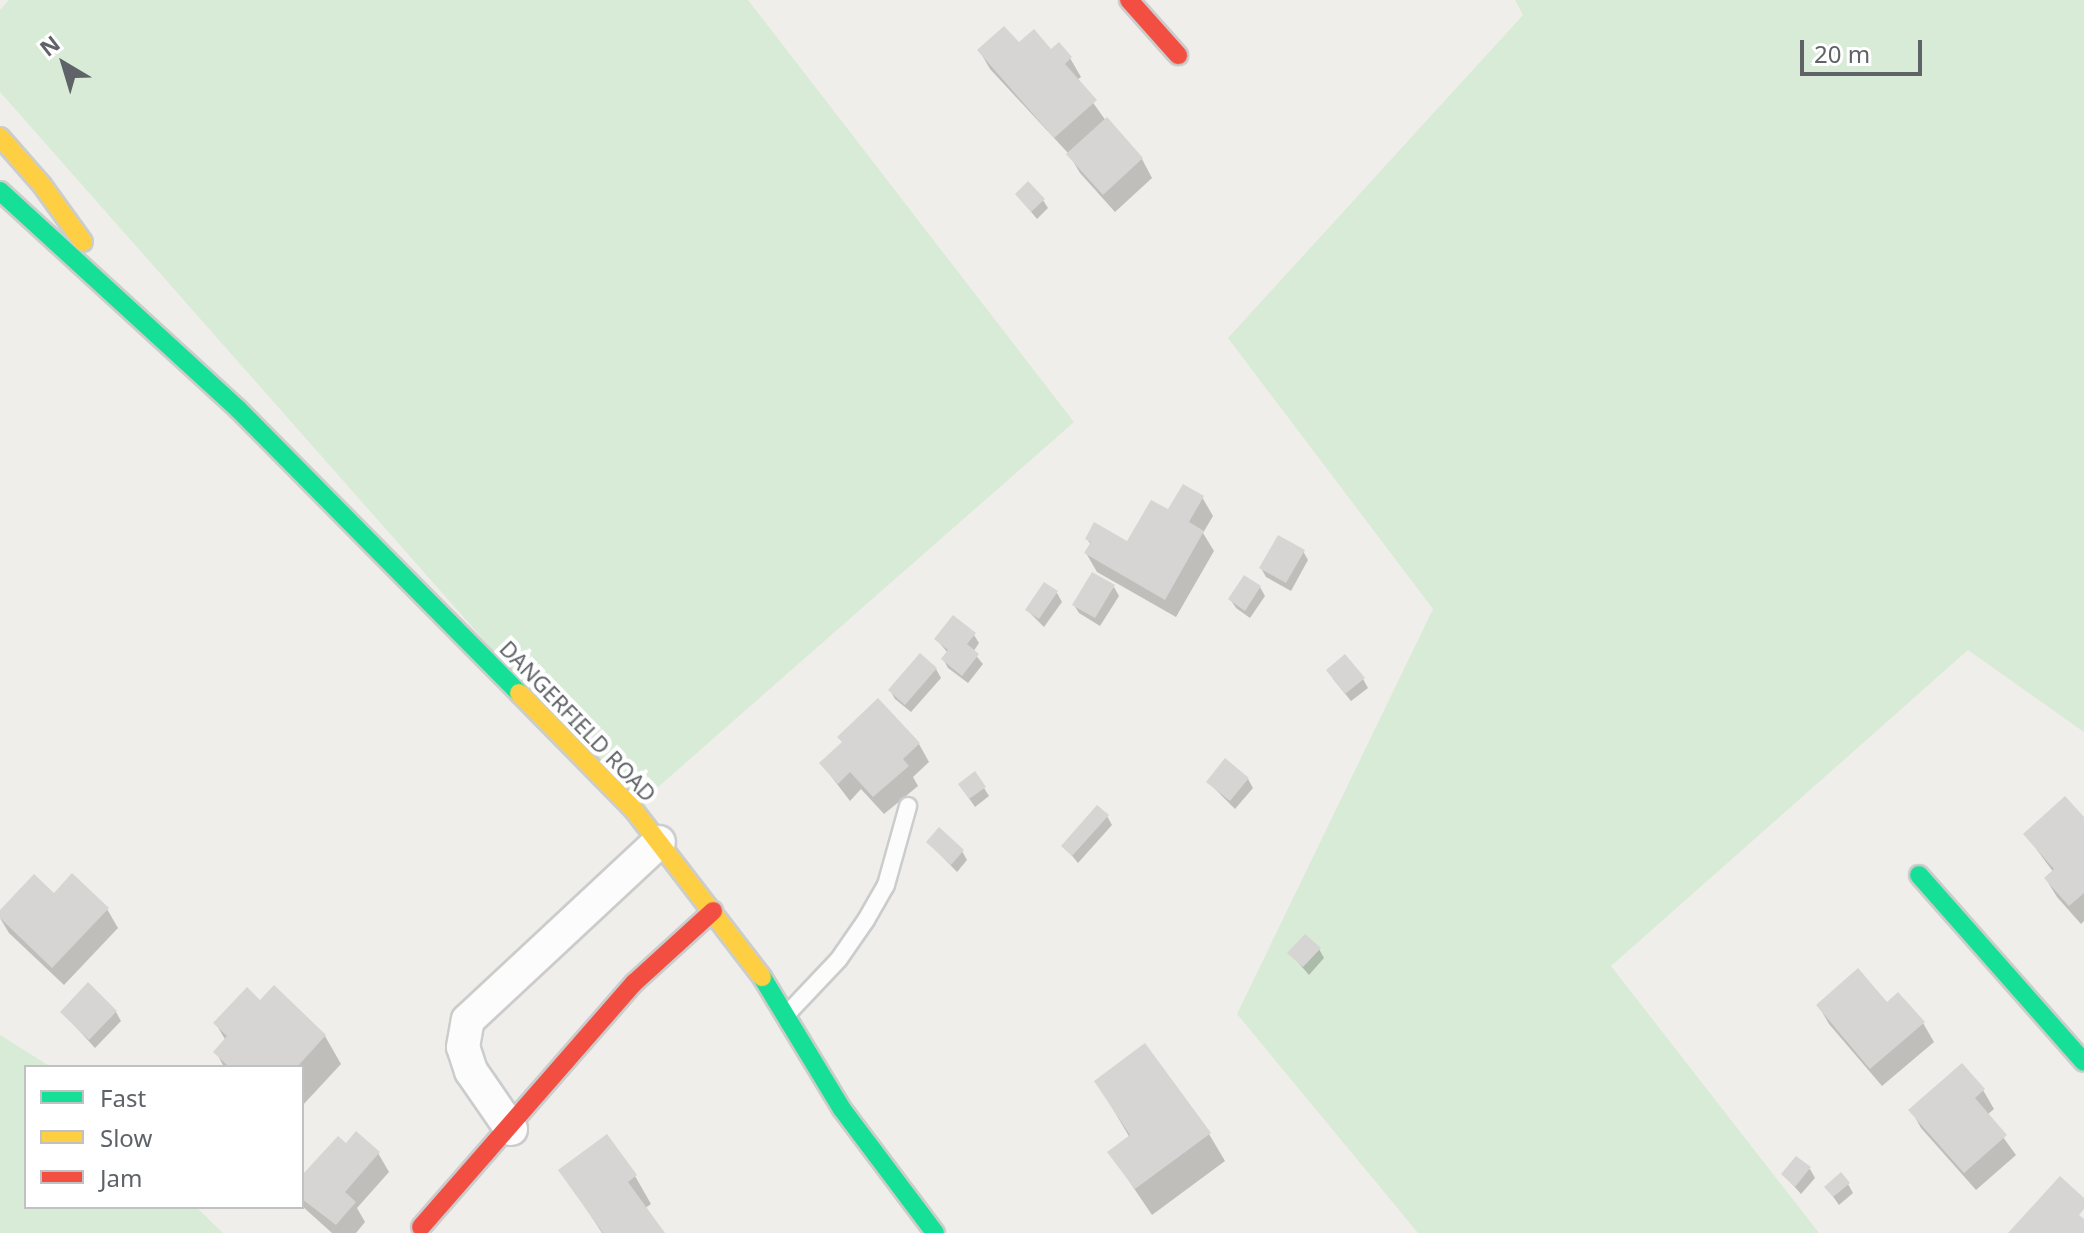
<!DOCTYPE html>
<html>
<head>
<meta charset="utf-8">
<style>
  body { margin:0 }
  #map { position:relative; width:2084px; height:1233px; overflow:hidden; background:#efeeea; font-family:"Noto Sans",sans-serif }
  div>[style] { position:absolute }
  .green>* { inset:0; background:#d8ebd6 }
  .shadow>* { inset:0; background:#0003 }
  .building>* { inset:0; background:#d6d5d3 }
  .roads { filter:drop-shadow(2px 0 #cbcccc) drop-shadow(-2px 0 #cbcccc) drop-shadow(0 2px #cbcccc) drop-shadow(0 -2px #cbcccc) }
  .lane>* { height:16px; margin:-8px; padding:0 8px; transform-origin:8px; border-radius:8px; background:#fdfcfc }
  .street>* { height:32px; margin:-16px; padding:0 16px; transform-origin:16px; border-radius:16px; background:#fdfcfc }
  .fast>* { height:18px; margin:-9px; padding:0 9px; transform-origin:9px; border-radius:9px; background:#16e098 }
  .slow>* { height:18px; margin:-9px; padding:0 9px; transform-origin:9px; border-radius:9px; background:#ffcf43 }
  .jam>* { height:18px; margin:-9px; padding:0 9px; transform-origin:9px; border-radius:9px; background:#f24e42 }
  span { translate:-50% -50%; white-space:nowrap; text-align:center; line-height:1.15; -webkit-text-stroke:8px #fff; paint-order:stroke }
  .street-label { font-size:22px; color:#5f6368 }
  .legend { position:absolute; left:24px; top:1065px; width:280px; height:144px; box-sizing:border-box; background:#fff; border:2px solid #bfc1c3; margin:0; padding:10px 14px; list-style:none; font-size:24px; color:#5f6368 }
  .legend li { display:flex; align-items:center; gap:16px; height:40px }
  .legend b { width:40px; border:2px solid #bfc1c3 }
  .north { position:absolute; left:24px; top:24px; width:80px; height:80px; -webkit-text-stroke:6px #fff; paint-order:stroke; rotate:322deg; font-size:22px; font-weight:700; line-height:32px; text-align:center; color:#5f6368 }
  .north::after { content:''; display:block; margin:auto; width:28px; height:36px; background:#5f6368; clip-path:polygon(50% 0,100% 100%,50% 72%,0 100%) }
  .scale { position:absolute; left:1800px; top:40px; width:122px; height:36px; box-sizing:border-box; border:4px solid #5f6368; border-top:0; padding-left:10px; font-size:24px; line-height:28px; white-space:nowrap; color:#5f6368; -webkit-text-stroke:6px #fff; paint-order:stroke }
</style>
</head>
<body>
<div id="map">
  <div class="green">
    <div style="clip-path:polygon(9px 0,748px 0,1074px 422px,633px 809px,0 92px,0 10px)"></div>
    <div style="clip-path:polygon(1515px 0,2084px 0,2084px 732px,1968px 650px,1611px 966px,1819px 1233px,1418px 1233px,1237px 1014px,1433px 609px,1228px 338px,1523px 15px)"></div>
    <div style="clip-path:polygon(0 1035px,51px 1067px,26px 1067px,26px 1207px,196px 1207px,223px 1233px,0 1233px)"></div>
  </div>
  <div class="shadow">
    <div style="clip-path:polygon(1018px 45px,1070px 58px,1081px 77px,1077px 80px,1106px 121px,1142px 159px,1152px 178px,1115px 212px,1080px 173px,1068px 153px,990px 69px,979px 50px)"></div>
    <div style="clip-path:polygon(1017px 195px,1043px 200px,1048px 208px,1037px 219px)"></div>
    <div style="clip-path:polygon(1202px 497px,1213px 516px,1203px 533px,1214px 551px,1176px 617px,1097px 572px,1086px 553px,1091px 545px,1087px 539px,1128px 543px)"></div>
    <div style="clip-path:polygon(1303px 551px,1308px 560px,1291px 591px,1266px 577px,1261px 568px)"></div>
    <div style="clip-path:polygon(1114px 587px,1119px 596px,1100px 626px,1079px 613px,1074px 605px)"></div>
    <div style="clip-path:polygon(1260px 587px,1265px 596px,1250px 618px,1236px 608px,1230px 599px)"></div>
    <div style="clip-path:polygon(1057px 593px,1062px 602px,1044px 627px,1027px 610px)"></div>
    <div style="clip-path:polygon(974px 635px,979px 643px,973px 652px,983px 664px,968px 683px,948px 668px,943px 659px,948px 653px,936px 639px)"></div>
    <div style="clip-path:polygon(936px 669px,941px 678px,911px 712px,895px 699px,890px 690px)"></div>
    <div style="clip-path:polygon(1333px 679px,1363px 679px,1368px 688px,1351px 701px)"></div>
    <div style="clip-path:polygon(919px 744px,929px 762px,913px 777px,918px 786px,884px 814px,861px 789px,850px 801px,821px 763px)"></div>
    <div style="clip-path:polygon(1248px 779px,1253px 788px,1235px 809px,1208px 782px)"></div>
    <div style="clip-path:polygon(984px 788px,989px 796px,975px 807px,966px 794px)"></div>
    <div style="clip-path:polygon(1107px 816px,1112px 825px,1078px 863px,1064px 846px)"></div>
    <div style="clip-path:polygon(2084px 820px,2084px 921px,2081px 924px,2057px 897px,2046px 879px,2054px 873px,2026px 835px)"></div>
    <div style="clip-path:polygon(928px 842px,962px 851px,967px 860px,957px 872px)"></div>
    <div style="clip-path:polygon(54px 896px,107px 909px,118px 928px,64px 985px,9px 933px,0 918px,0 913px)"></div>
    <div style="clip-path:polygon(1319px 949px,1324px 958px,1309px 975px,1290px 953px)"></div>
    <div style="clip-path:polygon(274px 988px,325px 1036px,341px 1064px,302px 1106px,302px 1067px,224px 1067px,216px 1052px,226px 1041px,216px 1024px,260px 1002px)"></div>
    <div style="clip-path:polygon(1887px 1004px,1923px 1023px,1934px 1042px,1882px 1086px,1829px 1024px,1818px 1005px)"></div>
    <div style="clip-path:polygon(62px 1012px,116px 1012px,121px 1021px,95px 1048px)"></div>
    <div style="clip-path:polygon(1097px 1082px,1209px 1134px,1225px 1161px,1152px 1215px,1110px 1153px,1130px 1138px)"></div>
    <div style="clip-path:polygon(1983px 1090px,1994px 1109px,1987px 1115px,2016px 1155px,1976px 1190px,1921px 1128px,1911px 1110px)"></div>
    <div style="clip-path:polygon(346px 1146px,378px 1153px,389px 1172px,357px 1208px,365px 1222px,356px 1233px,332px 1233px,302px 1206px,302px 1178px)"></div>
    <div style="clip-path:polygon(1810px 1169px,1815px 1178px,1801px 1194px,1783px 1174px)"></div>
    <div style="clip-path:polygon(561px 1170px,635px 1176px,651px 1204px,644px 1209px,660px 1233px,602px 1233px)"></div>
    <div style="clip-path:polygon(1848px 1184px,1853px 1193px,1839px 1205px,1827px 1188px)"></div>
  </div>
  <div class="building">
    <div style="clip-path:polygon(1004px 26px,1019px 42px,1034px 29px,1051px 49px,1059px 42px,1072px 57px,1065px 64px,1097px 100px,1054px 138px,977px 50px)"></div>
    <div style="clip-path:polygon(1107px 117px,1143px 158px,1103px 195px,1066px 154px)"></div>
    <div style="clip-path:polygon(1028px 181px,1045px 199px,1031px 212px,1015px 194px)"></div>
    <div style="clip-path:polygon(1183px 484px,1204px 496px,1189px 522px,1204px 531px,1165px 600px,1084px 553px,1091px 542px,1085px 539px,1094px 522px,1127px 541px,1151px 500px,1168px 509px)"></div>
    <div style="clip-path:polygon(1278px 535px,1305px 550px,1286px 583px,1259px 568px)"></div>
    <div style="clip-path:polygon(1092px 572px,1115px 585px,1095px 618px,1072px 605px)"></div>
    <div style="clip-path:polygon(1244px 575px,1261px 586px,1245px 611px,1228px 599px)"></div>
    <div style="clip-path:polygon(1044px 582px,1058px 591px,1039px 619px,1025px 610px)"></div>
    <div style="clip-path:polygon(953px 615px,976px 633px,967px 644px,979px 654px,962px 676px,941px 659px,948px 650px,934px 639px)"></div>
    <div style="clip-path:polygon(920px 653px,937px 668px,905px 705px,888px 690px)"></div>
    <div style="clip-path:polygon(1345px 654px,1365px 678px,1345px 694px,1326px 670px)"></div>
    <div style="clip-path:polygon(878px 698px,920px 743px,903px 759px,909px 766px,873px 797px,850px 772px,838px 784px,819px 763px,842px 742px,837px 737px)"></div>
    <div style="clip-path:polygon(1225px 758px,1249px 778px,1230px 801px,1206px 782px)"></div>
    <div style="clip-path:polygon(975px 771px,986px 787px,969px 799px,958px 784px)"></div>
    <div style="clip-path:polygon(2065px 796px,2084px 817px,2084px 893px,2069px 906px,2044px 878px,2054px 869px,2023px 834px)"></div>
    <div style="clip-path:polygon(1097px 805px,1109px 815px,1072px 856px,1061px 846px)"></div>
    <div style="clip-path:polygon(939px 827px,964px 850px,951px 865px,926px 842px)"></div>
    <div style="clip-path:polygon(72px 873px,109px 908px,52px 968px,0 918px,0 910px,34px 874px,54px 893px)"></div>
    <div style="clip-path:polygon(1305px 934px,1321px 948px,1303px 967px,1287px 953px)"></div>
    <div style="clip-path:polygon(1858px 968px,1887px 1002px,1898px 992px,1925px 1022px,1870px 1069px,1816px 1005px)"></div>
    <div style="clip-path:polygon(88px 982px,117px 1011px,89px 1040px,60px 1012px)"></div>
    <div style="clip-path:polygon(274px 985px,326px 1035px,297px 1067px,229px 1067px,213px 1052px,227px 1036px,213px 1023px,247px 987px,260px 1000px)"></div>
    <div style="clip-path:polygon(1145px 1043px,1211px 1133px,1135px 1189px,1107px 1152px,1130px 1135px,1094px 1081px)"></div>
    <div style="clip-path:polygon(1962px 1063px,1985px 1089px,1975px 1098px,2007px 1135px,1964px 1173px,1908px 1110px)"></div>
    <div style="clip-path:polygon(356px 1131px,380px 1152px,345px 1192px,356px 1202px,336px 1225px,302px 1199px,302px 1175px,338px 1136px,346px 1143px)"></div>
    <div style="clip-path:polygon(607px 1134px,637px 1175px,628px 1182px,665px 1233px,603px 1233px,558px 1170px)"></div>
    <div style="clip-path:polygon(1796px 1156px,1811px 1167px,1795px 1187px,1781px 1174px)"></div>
    <div style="clip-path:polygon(1841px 1172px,1850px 1183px,1833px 1197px,1824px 1187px)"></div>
    <div style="clip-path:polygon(2060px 1176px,2084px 1198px,2084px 1209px,2079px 1215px,2084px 1219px,2084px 1233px,2008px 1233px)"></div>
  </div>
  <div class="roads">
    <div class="lane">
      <div style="left:788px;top:1013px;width:74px;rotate:-46.6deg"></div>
      <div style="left:839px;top:959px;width:47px;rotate:-55.3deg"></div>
      <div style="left:866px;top:920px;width:40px;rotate:-60.3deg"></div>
      <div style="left:886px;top:885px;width:82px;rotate:-74.4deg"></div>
    </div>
    <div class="street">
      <div style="left:511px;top:1129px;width:70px;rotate:-124.6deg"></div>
      <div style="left:471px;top:1071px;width:25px;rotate:-108deg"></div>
      <div style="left:463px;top:1047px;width:27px;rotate:-80deg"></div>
      <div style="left:468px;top:1020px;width:261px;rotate:-43deg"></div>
    </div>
    <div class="fast">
      <div style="left:0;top:191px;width:323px;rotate:42.5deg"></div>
      <div style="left:238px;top:409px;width:400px;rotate:45.3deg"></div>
      <div style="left:1919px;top:875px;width:249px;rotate:48.6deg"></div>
      <div style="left:762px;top:977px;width:154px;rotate:58.8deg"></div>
      <div style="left:842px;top:1109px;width:155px;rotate:53.1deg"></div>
    </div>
    <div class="slow">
      <div style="left:0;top:137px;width:64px;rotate:48.8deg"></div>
      <div style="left:42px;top:185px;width:70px;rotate:54.3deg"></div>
      <div style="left:519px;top:693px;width:163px;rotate:45.5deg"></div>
      <div style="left:633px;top:809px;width:212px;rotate:52.5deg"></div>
    </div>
    <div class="jam">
      <div style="left:1129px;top:0;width:74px;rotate:48.3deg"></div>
      <div style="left:421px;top:1227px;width:324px;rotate:-48.9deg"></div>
      <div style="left:634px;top:983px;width:107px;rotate:-42.3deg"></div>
    </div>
  </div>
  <div class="street-label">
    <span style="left:578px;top:721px;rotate:46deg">DANGERFIELD ROAD</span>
  </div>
  <ul class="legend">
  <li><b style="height:10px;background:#16e098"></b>Fast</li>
  <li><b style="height:10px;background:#ffcf43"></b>Slow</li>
  <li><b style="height:10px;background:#f24e42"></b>Jam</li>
  </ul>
  <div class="north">N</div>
  <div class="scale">20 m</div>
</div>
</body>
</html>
